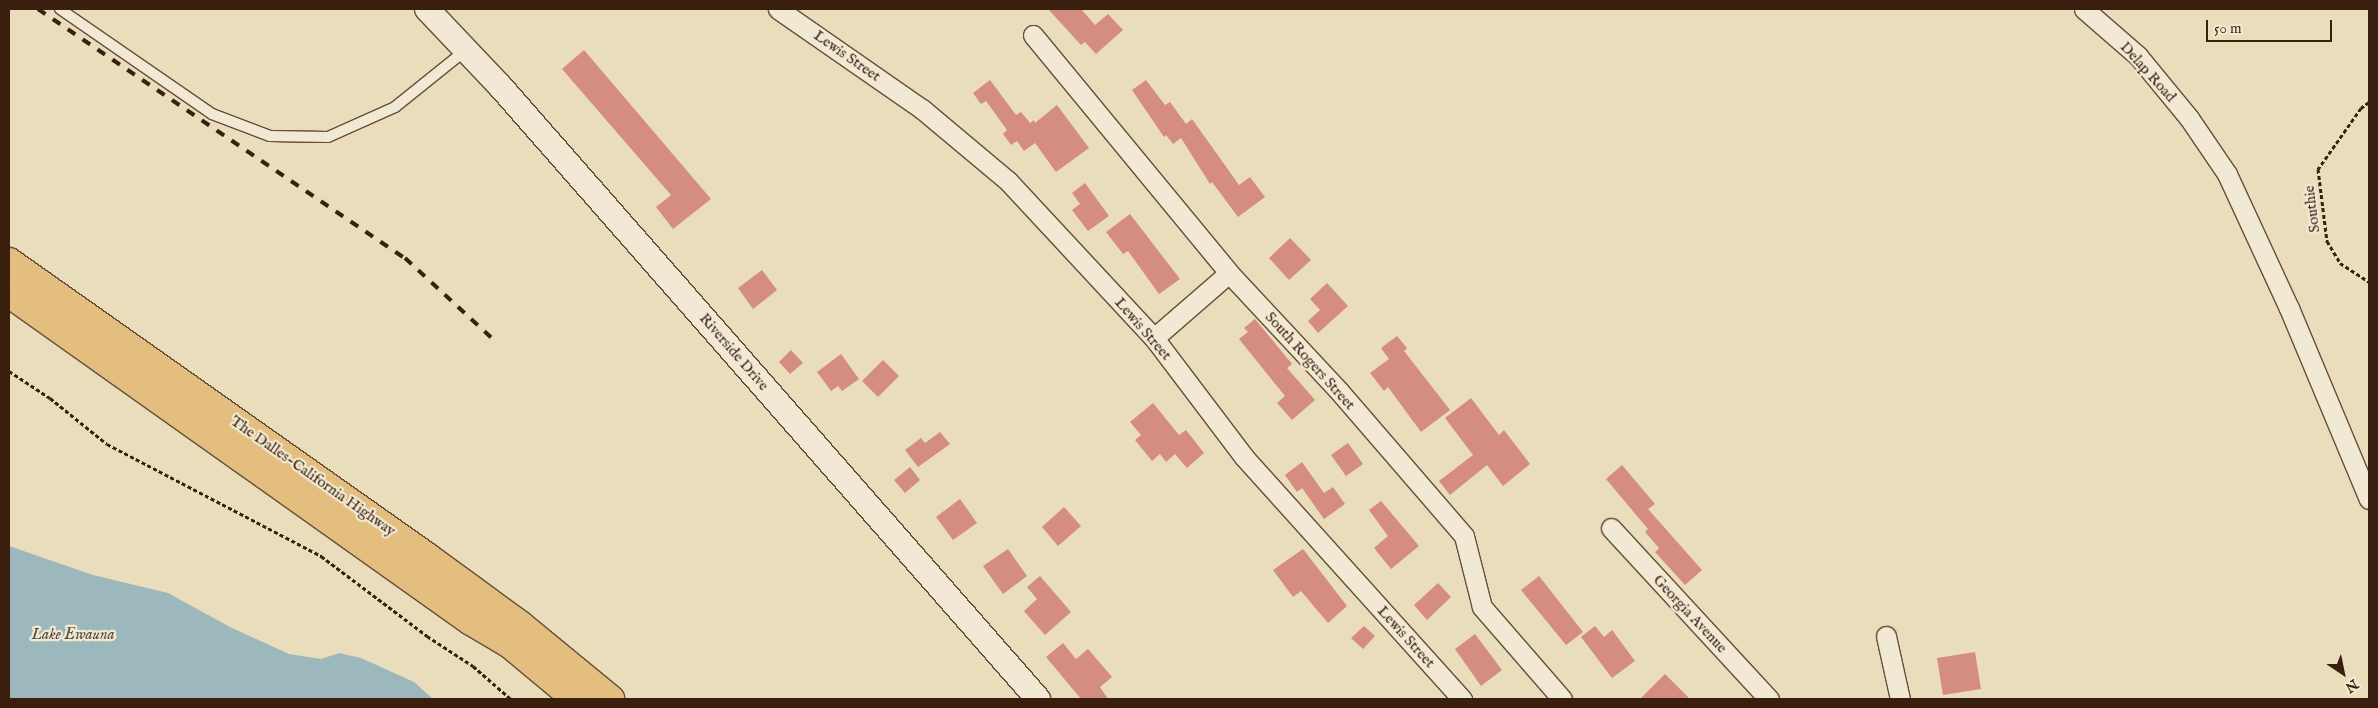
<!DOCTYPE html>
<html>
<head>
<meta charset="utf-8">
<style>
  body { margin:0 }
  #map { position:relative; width:2378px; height:708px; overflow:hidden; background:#e9ddbb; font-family:"IM FELL English",serif }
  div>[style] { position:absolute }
  .water>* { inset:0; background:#9db8bc }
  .building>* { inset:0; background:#d58c82 }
  .path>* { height:3px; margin-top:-1.5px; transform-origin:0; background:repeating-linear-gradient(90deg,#3a1f0f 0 4px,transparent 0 6.5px) }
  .roads { filter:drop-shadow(1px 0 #664e3a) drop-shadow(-1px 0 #664e3a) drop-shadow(0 1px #664e3a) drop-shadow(0 -1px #664e3a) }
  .service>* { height:10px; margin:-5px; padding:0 5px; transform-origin:5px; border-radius:5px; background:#f1e9d3 }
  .minor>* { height:19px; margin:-9.5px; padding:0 9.5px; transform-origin:9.5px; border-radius:9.5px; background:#f1e9d3 }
  .tertiary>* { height:24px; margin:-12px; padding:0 12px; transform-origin:12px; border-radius:12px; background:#f1e9d3 }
  .trunk>* { height:28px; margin:-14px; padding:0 14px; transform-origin:14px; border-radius:14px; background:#e4be7e }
  .rail>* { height:4px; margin-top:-2px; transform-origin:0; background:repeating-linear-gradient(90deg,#3a1f0f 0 9px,transparent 0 18px) }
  span { translate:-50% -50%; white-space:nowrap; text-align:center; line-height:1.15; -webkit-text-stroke:4.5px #f1e9d3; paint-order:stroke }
  .street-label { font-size:15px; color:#3a1f0f }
  .water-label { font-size:16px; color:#584d43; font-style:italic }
  .frame { position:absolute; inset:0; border:10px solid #3a1f0f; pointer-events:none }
  .north { position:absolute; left:2318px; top:648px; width:50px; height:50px; -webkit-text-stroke:4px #f1e9d3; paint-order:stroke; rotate:146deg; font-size:14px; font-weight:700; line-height:20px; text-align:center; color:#3a1f0f }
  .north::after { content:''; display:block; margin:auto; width:18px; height:22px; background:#3a1f0f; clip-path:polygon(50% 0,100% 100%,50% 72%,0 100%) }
  .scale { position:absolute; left:2206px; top:20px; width:126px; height:22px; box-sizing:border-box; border:2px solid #3a1f0f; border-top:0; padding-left:6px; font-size:15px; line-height:18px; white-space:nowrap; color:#3a1f0f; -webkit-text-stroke:4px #f1e9d3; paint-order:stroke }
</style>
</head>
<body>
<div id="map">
  <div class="water">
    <div style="clip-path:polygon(9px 546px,93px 575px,168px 593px,230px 627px,289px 654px,321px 659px,339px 653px,361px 658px,414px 682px,433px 699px,9px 699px)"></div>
  </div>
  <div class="building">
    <div style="clip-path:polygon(1048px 9px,1081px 9px,1095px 25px,1108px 14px,1123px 30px,1096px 54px,1085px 42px,1081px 45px)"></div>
    <div style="clip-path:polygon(584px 50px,711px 199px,673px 229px,656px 207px,671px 195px,562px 69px)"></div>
    <div style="clip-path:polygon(990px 80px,1016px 115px,1021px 112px,1030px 123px,1034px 120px,1035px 123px,1057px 105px,1089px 148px,1056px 172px,1035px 143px,1024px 151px,1017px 141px,1011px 145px,1003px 134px,1007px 130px,986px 101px,981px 104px,973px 93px)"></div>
    <div style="clip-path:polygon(1146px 80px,1165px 105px,1170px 102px,1186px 124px,1192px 119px,1239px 185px,1250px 177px,1265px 197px,1238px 217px,1212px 182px,1210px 184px,1181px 138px,1173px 144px,1166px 135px,1164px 137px,1132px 90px)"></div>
    <div style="clip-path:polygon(1085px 183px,1109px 216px,1088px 231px,1072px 210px,1080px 204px,1072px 193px)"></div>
    <div style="clip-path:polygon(1130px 214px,1180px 279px,1159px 294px,1128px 251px,1123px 254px,1106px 232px)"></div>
    <div style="clip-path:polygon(1290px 238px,1311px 260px,1289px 280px,1269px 258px)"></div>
    <div style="clip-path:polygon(762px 270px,777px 290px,753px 309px,738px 288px)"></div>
    <div style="clip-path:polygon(1327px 283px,1348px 306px,1318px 333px,1308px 321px,1320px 310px,1310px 299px)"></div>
    <div style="clip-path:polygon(1255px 319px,1292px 364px,1287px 368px,1315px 400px,1292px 420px,1277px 403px,1285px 396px,1239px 339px,1248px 332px,1244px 328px)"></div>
    <div style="clip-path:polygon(1397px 336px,1407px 348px,1404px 351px,1450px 410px,1421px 432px,1388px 387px,1384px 391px,1370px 373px,1389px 359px,1381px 348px)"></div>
    <div style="clip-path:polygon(791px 350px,803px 363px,790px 374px,779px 362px)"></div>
    <div style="clip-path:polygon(841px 354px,859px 379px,842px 391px,838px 386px,831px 391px,817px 372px)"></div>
    <div style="clip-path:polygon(883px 360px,899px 376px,878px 397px,862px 381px)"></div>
    <div style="clip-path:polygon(1471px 398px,1499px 435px,1504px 430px,1530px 464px,1503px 486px,1487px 465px,1450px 495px,1439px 481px,1473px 455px,1445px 418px)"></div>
    <div style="clip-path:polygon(1153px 403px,1179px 435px,1186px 430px,1204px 453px,1187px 468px,1175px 454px,1166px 462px,1160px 454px,1152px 461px,1135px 440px,1141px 435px,1130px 422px)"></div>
    <div style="clip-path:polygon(940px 432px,950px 444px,918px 467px,905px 450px,921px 438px,925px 443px)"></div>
    <div style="clip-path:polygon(1348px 443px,1363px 464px,1346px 476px,1331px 455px)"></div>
    <div style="clip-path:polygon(1302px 462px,1324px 493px,1333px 487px,1345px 504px,1324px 519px,1302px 488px,1297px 492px,1285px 475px)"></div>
    <div style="clip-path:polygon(1622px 465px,1655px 504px,1648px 509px,1702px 570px,1685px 585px,1655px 552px,1659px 548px,1645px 532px,1648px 529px,1606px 479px)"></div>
    <div style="clip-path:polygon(910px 467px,920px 480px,905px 493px,894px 480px)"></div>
    <div style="clip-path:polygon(960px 499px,977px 523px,953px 540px,936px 517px)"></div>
    <div style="clip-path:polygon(1381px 501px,1419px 546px,1391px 569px,1374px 548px,1388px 536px,1369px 510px)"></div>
    <div style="clip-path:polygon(1064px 507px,1081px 526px,1058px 546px,1042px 527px)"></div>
    <div style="clip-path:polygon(1008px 549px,1027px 576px,1003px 594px,983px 566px)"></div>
    <div style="clip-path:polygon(1303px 549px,1347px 606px,1328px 623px,1301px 591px,1293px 597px,1273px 570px)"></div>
    <div style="clip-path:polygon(1040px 576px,1071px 612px,1045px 635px,1024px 611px,1037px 599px,1027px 587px)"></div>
    <div style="clip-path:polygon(1539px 576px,1583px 632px,1566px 645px,1521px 590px)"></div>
    <div style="clip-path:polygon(1438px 583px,1451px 597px,1427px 620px,1414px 605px)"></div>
    <div style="clip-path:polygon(1364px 626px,1375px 636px,1363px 649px,1351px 638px)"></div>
    <div style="clip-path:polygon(1595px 626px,1604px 637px,1612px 630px,1635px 661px,1612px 678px,1581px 637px)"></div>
    <div style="clip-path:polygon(1475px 634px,1502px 670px,1481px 686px,1455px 649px)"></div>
    <div style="clip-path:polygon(1063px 643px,1076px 659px,1088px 649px,1112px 677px,1100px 687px,1108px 699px,1081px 699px,1046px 657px)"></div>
    <div style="clip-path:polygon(1975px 652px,1981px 689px,1943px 695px,1937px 658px)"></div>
    <div style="clip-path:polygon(1665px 674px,1690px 699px,1640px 699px)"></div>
  </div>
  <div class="path">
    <div style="left:2369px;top:102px;width:10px;rotate:143deg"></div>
    <div style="left:2361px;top:108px;width:75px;rotate:125.2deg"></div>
    <div style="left:2318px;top:169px;width:73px;rotate:82.9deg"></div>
    <div style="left:2327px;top:241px;width:26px;rotate:59deg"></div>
    <div style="left:2340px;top:263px;width:35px;rotate:33deg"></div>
    <div style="left:9px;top:371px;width:49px;rotate:33.4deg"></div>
    <div style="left:50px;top:398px;width:73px;rotate:38.9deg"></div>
    <div style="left:107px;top:444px;width:242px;rotate:27.6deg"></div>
    <div style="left:321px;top:556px;width:133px;rotate:37deg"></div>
    <div style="left:427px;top:636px;width:55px;rotate:33.1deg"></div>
    <div style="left:473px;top:666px;width:50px;rotate:41deg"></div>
  </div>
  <div class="roads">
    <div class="service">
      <div style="left:60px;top:9px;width:185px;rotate:34.6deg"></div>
      <div style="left:212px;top:114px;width:62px;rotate:20.8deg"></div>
      <div style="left:270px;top:136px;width:58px;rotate:1deg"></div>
      <div style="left:328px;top:137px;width:73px;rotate:-24.1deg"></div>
      <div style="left:395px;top:107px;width:91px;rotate:-38.8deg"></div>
    </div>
    <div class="minor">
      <div style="left:778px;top:9px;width:175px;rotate:34.8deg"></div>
      <div style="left:922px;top:109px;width:112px;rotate:39.9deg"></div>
      <div style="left:1008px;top:181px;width:214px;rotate:47.1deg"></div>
      <div style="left:1154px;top:338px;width:149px;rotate:52.9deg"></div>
      <div style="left:1244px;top:457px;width:326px;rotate:48deg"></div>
      <div style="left:2084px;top:9px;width:72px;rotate:41deg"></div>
      <div style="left:2138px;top:56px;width:80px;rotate:50.6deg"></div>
      <div style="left:2189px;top:118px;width:68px;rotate:55.8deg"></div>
      <div style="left:2227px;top:174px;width:148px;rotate:65.2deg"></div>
      <div style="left:2289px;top:308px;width:207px;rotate:67.3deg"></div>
      <div style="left:1033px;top:35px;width:308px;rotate:50.5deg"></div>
      <div style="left:1229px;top:273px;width:161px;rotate:47deg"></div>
      <div style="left:1339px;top:391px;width:191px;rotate:49.2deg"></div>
      <div style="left:1464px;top:536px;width:73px;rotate:75.8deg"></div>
      <div style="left:1482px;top:607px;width:122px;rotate:49deg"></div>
      <div style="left:1154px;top:338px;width:99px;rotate:-40.9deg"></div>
      <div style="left:1611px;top:528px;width:233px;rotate:47.3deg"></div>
      <div style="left:1886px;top:636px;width:65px;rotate:77.5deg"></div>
    </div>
    <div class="tertiary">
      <div style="left:427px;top:9px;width:106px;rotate:46.5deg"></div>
      <div style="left:500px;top:86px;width:816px;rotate:48.73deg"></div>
    </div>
    <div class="trunk">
      <div style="left:9px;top:262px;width:512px;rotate:35.21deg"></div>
      <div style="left:427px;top:557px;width:115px;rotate:36.2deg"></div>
      <div style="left:520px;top:625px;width:117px;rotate:39.4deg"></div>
      <div style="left:9px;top:293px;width:567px;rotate:35.37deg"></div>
      <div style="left:471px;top:621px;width:45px;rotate:30.5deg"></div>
      <div style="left:510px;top:644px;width:86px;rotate:39.8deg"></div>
    </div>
  </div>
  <div class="rail">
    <div style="left:38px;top:9px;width:443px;rotate:34.2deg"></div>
    <div style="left:405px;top:258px;width:125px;rotate:42.7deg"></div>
  </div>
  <div class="street-label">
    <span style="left:847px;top:56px;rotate:35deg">Lewis Street</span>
    <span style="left:2148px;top:72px;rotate:48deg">Delap Road</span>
    <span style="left:2312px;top:209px;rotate:-97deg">Southie</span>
    <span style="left:1143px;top:329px;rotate:49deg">Lewis Street</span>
    <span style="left:734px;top:352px;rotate:49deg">Riverside Drive</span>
    <span style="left:1310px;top:361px;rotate:48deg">South Rogers Street</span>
    <span style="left:313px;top:476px;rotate:35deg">The Dalles-California Highway</span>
    <span style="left:1690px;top:614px;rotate:47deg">Georgia Avenue</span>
    <span style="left:1406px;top:637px;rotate:48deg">Lewis Street</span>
  </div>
  <div class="water-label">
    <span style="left:73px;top:635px">Lake Ewauna</span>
  </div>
  <div class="frame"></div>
  <div class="north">N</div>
  <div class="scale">50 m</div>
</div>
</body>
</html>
